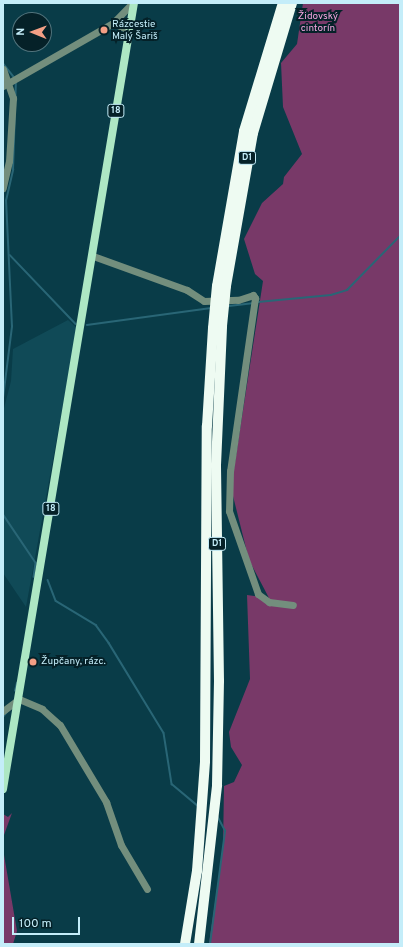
<!DOCTYPE html>
<html>
<head>
<meta charset="utf-8">
<style>
  body { margin:0 }
  #map { position:relative; width:403px; height:947px; overflow:hidden; background:#093c48; font-family:Overpass,sans-serif }
  div>[style] { position:absolute }
  .built>* { inset:0; background:#104a57 }
  .green>* { inset:0; background:#783968 }
  .stream>* { height:1.5px; margin:-0.75px; padding:0 0.75px; transform-origin:0.75px; border-radius:0.75px; background:#296676 }
  .minor>* { height:7px; margin:-3.5px; padding:0 3.5px; transform-origin:3.5px; border-radius:3.5px; background:#738e7d }
  .major>* { height:8px; margin:-4px; padding:0 4px; transform-origin:4px; border-radius:4px; background:#ade7c4 }
  .highway>* { height:10px; margin:-5px; padding:0 5px; transform-origin:5px; border-radius:5px; background:#eefbf2 }
  .highway-bridge>* { height:10px; margin:-5px; padding:0 5px; transform-origin:5px; border-radius:5px; background:#eefbf2 }
  .dots>* { width:11px; height:11px; translate:-50% -50%; box-sizing:border-box; border:2px solid #052128; border-radius:50% }
  span { translate:-50% -50%; white-space:nowrap; text-align:center; line-height:1.15; -webkit-text-stroke:4px #052128; paint-order:stroke }
  .shield-label span { padding:1px 3px; background:#052128; border:1px solid; border-radius:3px; -webkit-text-stroke-width:0 }
  .shield-label { font-size:9px; color:#c4edf9; font-weight:700 }
  .park-label { font-size:10px; color:#f3a4dd }
  .poi-label { font-size:10px; color:#c4edf9 }
  .left { translate:0 -50%; text-align:left }
  .frame { position:absolute; inset:0; border:4px solid #c4edf9; pointer-events:none }
  .north { position:absolute; left:12px; top:12px; width:40px; height:40px; box-sizing:border-box; background:#052128; border:1px solid #51737c; border-radius:50%; rotate:271deg; font-size:11px; font-weight:700; line-height:16px; text-align:center; color:#c4edf9 }
  .north::after { content:''; display:block; margin:auto; width:14px; height:18px; background:#f39f85; clip-path:polygon(50% 0,100% 100%,50% 72%,0 100%) }
  .scale { position:absolute; left:12px; top:917px; width:68px; height:18px; box-sizing:border-box; border:2px solid #c4edf9; border-top:0; padding-left:5px; font-size:12px; line-height:14px; white-space:nowrap; color:#c4edf9; -webkit-text-stroke:3px #052128; paint-order:stroke }
</style>
</head>
<body>
<div id="map">
  <div class="built">
    <div style="clip-path:polygon(68px 320px,77px 328px,26px 607px,3px 573px,3px 412px,11px 381px,13px 349px)"></div>
  </div>
  <div class="green">
    <div style="clip-path:polygon(303px 3px,400px 3px,400px 944px,209px 944px,223px 847px,224px 786px,234px 782px,242px 765px,231px 747px,229px 732px,250px 679px,247px 595px,269px 598px,249px 560px,231px 488px,263px 281px,255px 274px,244px 239px,262px 203px,283px 184px,284px 177px,302px 154px,283px 107px,281px 63px,297px 44px)"></div>
    <div style="clip-path:polygon(12px 813px,4px 835px,3px 849px,17px 931px,13px 944px,3px 944px,3px 814px,8px 817px)"></div>
  </div>
  <div class="stream">
    <div style="left:3px;top:63px;width:18px;rotate:52deg"></div>
    <div style="left:10px;top:255px;width:95px;rotate:46.3deg"></div>
    <div style="left:258px;top:302px;width:73px;rotate:-5.5deg"></div>
    <div style="left:331px;top:295px;width:17px;rotate:-17deg"></div>
    <div style="left:347px;top:290px;width:76px;rotate:-45.5deg"></div>
    <div style="left:229px;top:306px;width:23px;rotate:-7deg"></div>
    <div style="left:87px;top:325px;width:125px;rotate:-7.8deg"></div>
    <div style="left:3px;top:398px;width:72px;rotate:-82.8deg"></div>
    <div style="left:12px;top:327px;width:126px;rotate:-92.7deg"></div>
    <div style="left:6px;top:201px;width:32px;rotate:-77deg"></div>
    <div style="left:13px;top:170px;width:89px;rotate:-88.1deg"></div>
    <div style="left:3px;top:514px;width:59px;rotate:56deg"></div>
    <div style="left:36px;top:563px;width:14px;rotate:98deg"></div>
    <div style="left:48px;top:580px;width:22px;rotate:69deg"></div>
    <div style="left:56px;top:601px;width:47px;rotate:31deg"></div>
    <div style="left:96px;top:625px;width:22px;rotate:54deg"></div>
    <div style="left:109px;top:643px;width:105px;rotate:58.6deg"></div>
    <div style="left:164px;top:733px;width:52px;rotate:81.1deg"></div>
    <div style="left:172px;top:784px;width:34px;rotate:40deg"></div>
    <div style="left:15px;top:691px;width:8px;rotate:-76deg"></div>
    <div style="left:3px;top:717px;width:6px;rotate:-51deg"></div>
    <div style="left:3px;top:890px;width:4px;rotate:90deg"></div>
    <div style="left:3px;top:914px;width:16px;rotate:90deg"></div>
    <div style="left:210px;top:944px;width:114px;rotate:-82.4deg"></div>
    <div style="left:225px;top:831px;width:17px;rotate:-118deg"></div>
  </div>
  <div class="minor">
    <div style="left:113px;top:23px;width:17px;rotate:24deg"></div>
    <div style="left:3px;top:69px;width:31px;rotate:71deg"></div>
    <div style="left:13px;top:98px;width:63px;rotate:93.6deg"></div>
    <div style="left:9px;top:161px;width:28px;rotate:103deg"></div>
    <div style="left:3px;top:86px;width:127px;rotate:-29.8deg"></div>
    <div style="left:113px;top:23px;width:28px;rotate:-46deg"></div>
    <div style="left:93px;top:256px;width:100px;rotate:19.9deg"></div>
    <div style="left:187px;top:290px;width:20px;rotate:33deg"></div>
    <div style="left:204px;top:301px;width:34px;rotate:-2deg"></div>
    <div style="left:238px;top:300px;width:16px;rotate:-18deg"></div>
    <div style="left:253px;top:295px;width:4px;rotate:56deg"></div>
    <div style="left:255px;top:298px;width:175px;rotate:98.2deg"></div>
    <div style="left:230px;top:471px;width:40px;rotate:91.4deg"></div>
    <div style="left:229px;top:511px;width:88px;rotate:70.7deg"></div>
    <div style="left:258px;top:594px;width:14px;rotate:36deg"></div>
    <div style="left:269px;top:602px;width:24px;rotate:7deg"></div>
    <div style="left:3px;top:711px;width:20px;rotate:-37deg"></div>
    <div style="left:19px;top:699px;width:25px;rotate:23deg"></div>
    <div style="left:42px;top:709px;width:24px;rotate:42deg"></div>
    <div style="left:60px;top:725px;width:90px;rotate:59.1deg"></div>
    <div style="left:106px;top:802px;width:46px;rotate:70.8deg"></div>
    <div style="left:121px;top:845px;width:51px;rotate:59.4deg"></div>
  </div>
  <div class="major">
    <div style="left:3px;top:789px;width:797px;rotate:-80.54deg"></div>
  </div>
  <div class="highway">
    <div style="left:217px;top:286px;width:157px;rotate:-80.1deg"></div>
    <div style="left:244px;top:131px;width:134px;rotate:-73.1deg"></div>
    <div style="left:226px;top:286px;width:155px;rotate:-80deg"></div>
    <div style="left:253px;top:133px;width:136px;rotate:-73.3deg"></div>
    <div style="left:185px;top:944px;width:74px;rotate:-80.7deg"></div>
    <div style="left:197px;top:871px;width:110px;rotate:-85.8deg"></div>
    <div style="left:205px;top:761px;width:335px;rotate:-89.7deg"></div>
    <div style="left:207px;top:426px;width:98px;rotate:-86.5deg"></div>
    <div style="left:199px;top:944px;width:160px;rotate:-83.5deg"></div>
    <div style="left:217px;top:785px;width:104px;rotate:-88.9deg"></div>
    <div style="left:219px;top:681px;width:216px;rotate:-90.8deg"></div>
    <div style="left:216px;top:465px;width:139px;rotate:-87.5deg"></div>
  </div>
  <div class="highway-bridge">
    <div style="left:222px;top:326px;width:40px;rotate:-84.3deg"></div>
    <div style="left:213px;top:328px;width:42px;rotate:-84.6deg"></div>
  </div>
  <div class="dots">
    <div style="left:104px;top:30px;background:#f39f85"></div>
    <div style="left:33px;top:662px;background:#f39f85"></div>
  </div>
  <div class="shield-label">
    <span style="left:116px;top:111px">18</span>
    <span style="left:247px;top:158px">D1</span>
    <span style="left:51px;top:509px">18</span>
    <span style="left:217px;top:544px">D1</span>
  </div>
  <div class="park-label">
    <span style="left:318px;top:22px">Židovský<br>cintorín</span>
  </div>
  <div class="poi-label">
    <span class="left" style="left:112px;top:30px">Rázcestie<br>Malý Šariš</span>
    <span class="left" style="left:41px;top:662px">Župčany, rázc.</span>
  </div>
  <div class="frame"></div>
  <div class="north">N</div>
  <div class="scale">100 m</div>
</div>
</body>
</html>
